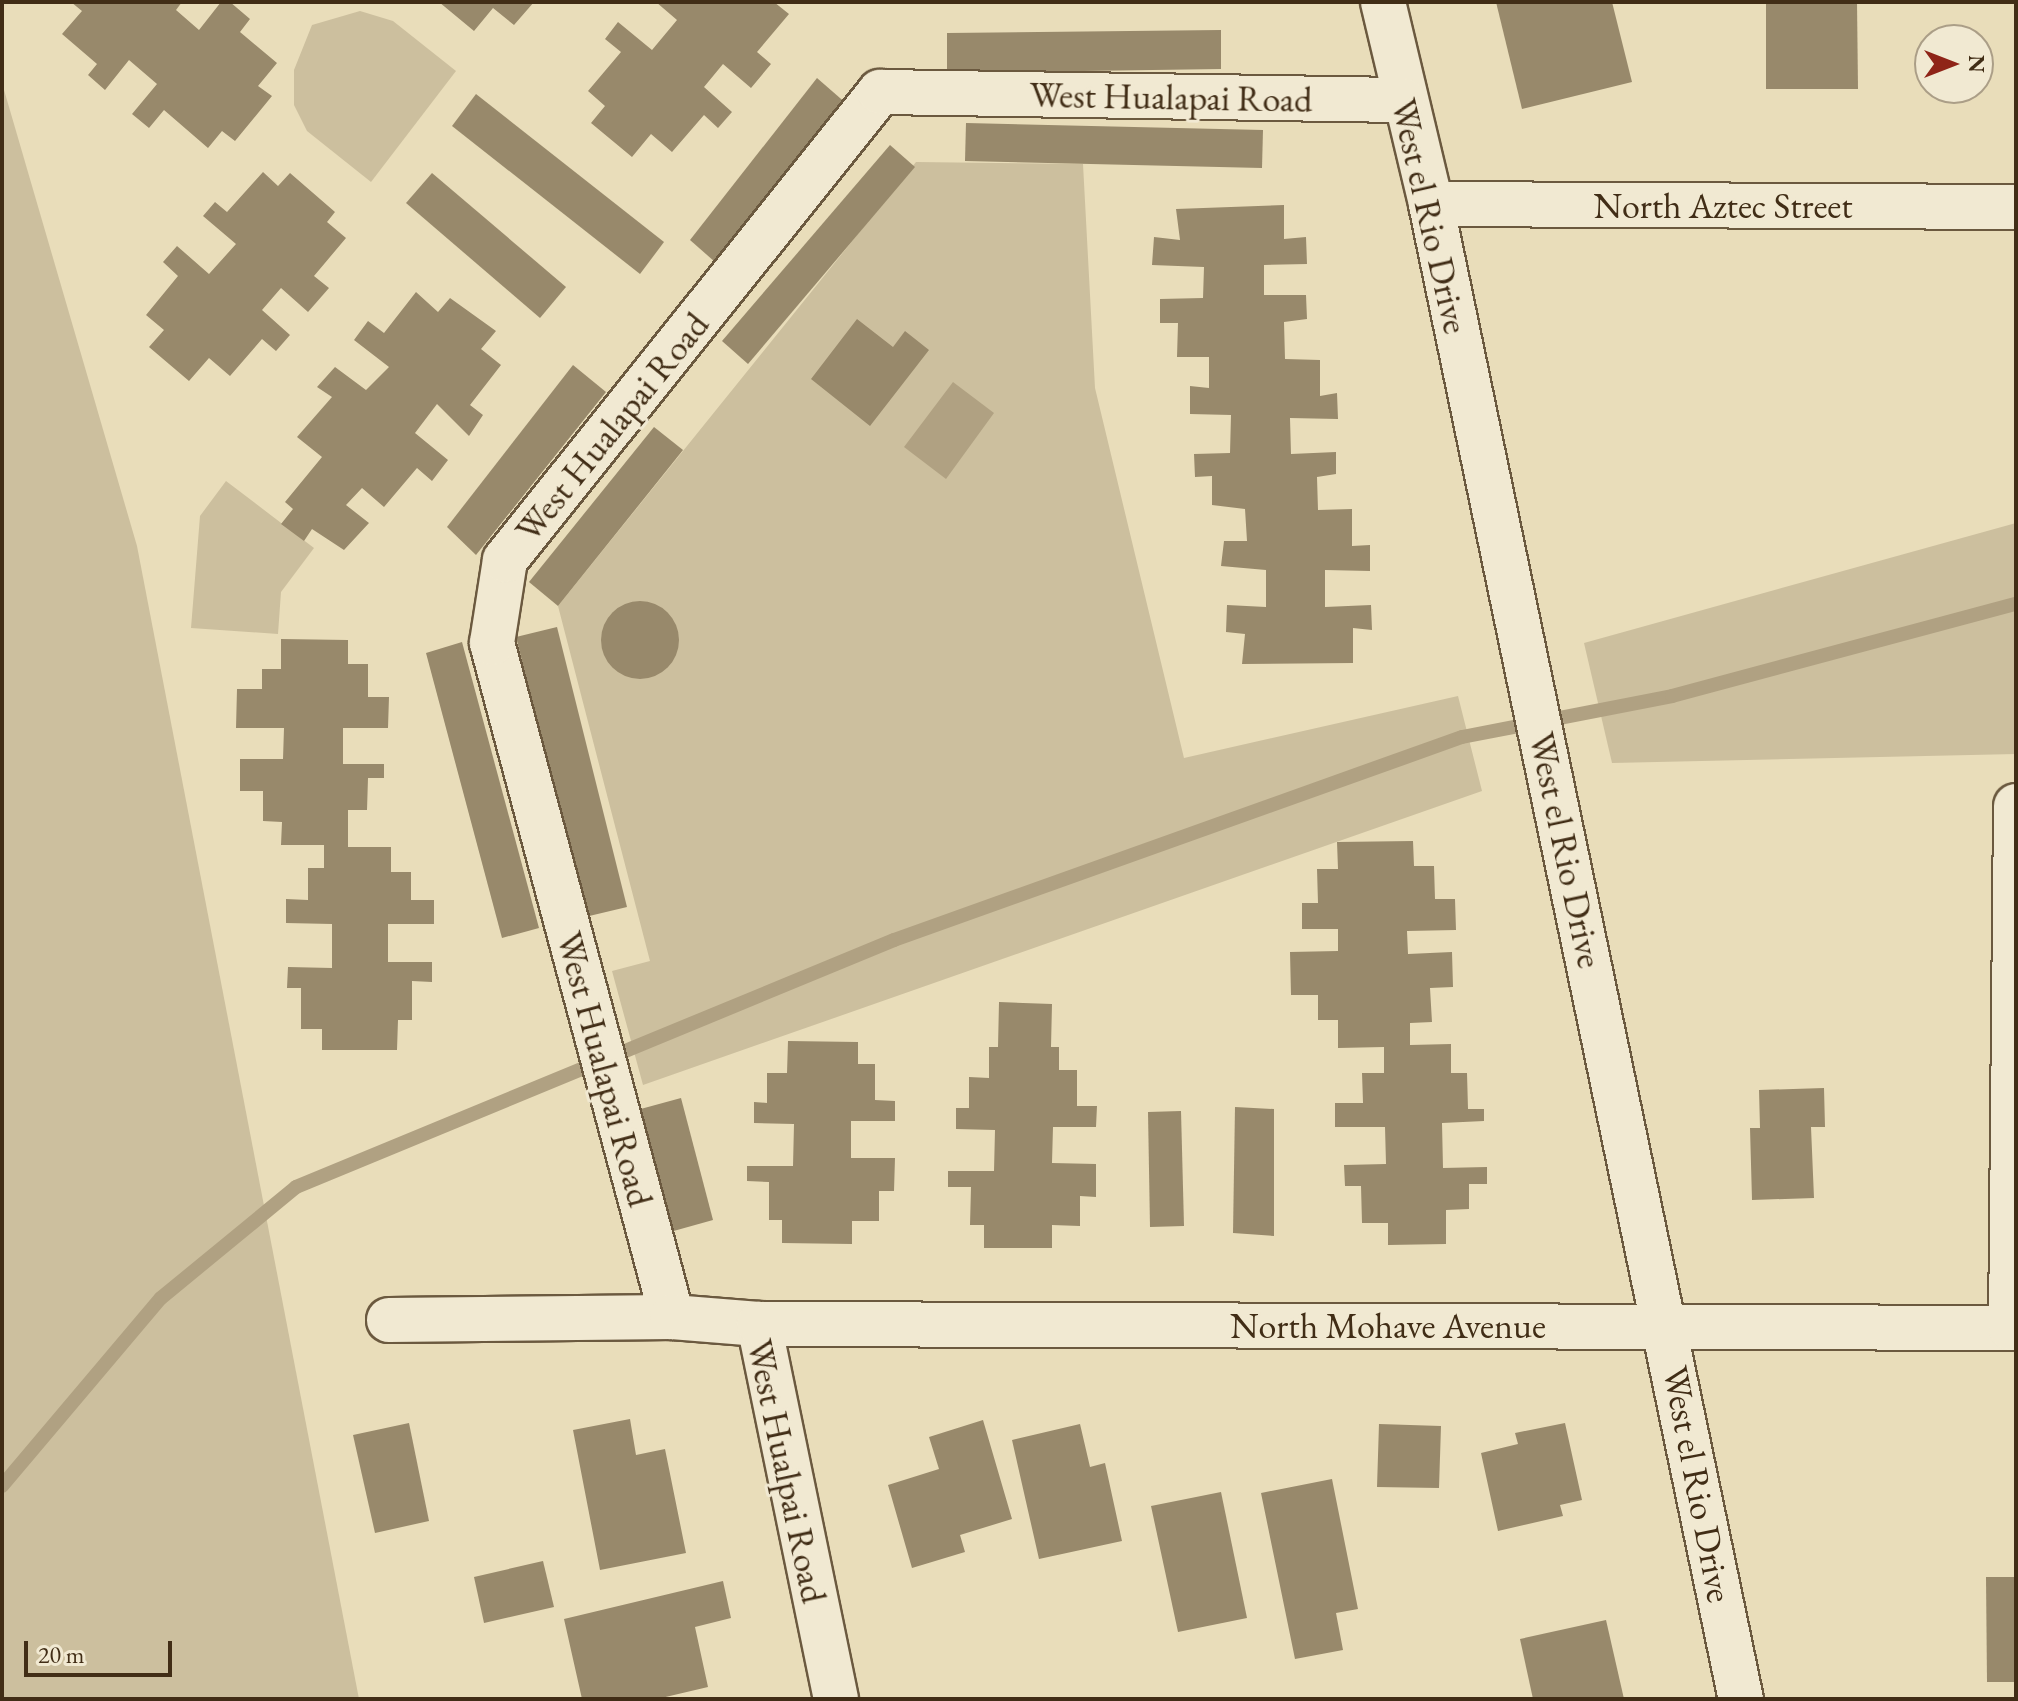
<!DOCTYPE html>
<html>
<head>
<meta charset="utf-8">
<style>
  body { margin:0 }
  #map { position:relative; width:2018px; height:1701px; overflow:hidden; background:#e9ddba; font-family:"EB Garamond",serif }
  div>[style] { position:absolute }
  .green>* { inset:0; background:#ccbf9e }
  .water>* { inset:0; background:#b0a182 }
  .stream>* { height:14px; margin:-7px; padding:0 7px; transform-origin:7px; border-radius:7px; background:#b0a182 }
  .building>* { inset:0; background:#98896b }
  .round { border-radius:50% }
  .roads { filter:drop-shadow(2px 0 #6b593f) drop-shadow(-2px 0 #6b593f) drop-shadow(0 2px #6b593f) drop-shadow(0 -2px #6b593f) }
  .minor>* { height:44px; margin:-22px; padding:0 22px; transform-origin:22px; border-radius:22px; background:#f1e9d2 }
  span { translate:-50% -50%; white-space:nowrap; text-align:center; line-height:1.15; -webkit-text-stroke:6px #f1e9d2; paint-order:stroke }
  .street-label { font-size:36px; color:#412d16 }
  .frame { position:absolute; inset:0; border:4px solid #412d16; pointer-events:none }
  .north { position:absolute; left:1914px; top:24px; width:80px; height:80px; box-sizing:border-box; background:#f1e9d2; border:2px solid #ab9e87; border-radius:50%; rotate:90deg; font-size:22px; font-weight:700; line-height:32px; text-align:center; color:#412d16 }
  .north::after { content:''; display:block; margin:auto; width:28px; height:36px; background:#8f2418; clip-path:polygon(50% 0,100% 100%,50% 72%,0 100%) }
  .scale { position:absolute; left:24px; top:1641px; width:148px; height:36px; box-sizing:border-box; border:4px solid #412d16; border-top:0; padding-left:10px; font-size:24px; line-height:28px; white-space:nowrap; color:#412d16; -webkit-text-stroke:6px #f1e9d2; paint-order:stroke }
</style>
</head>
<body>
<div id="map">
  <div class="green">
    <div style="clip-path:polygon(360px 11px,393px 21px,456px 71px,371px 182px,307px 131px,294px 105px,294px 70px,312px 25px)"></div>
    <div style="clip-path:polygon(2px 83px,137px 546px,359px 1699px,2px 1699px)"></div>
    <div style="clip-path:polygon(916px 162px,1083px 164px,1095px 388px,1184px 758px,1458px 696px,1482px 791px,643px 1085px,612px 971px,650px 961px,558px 606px)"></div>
    <div style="clip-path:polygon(226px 481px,314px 548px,281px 592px,278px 634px,191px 628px,200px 516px)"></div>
    <div style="clip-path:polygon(2016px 523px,2016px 754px,1612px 763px,1584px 643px)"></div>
  </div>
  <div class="water">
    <div style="clip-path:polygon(953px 382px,994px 413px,946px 479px,904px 447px)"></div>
  </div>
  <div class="stream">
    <div style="left:2px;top:1486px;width:246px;rotate:-49.8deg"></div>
    <div style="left:161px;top:1298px;width:175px;rotate:-39.4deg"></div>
    <div style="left:296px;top:1187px;width:647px;rotate:-22.44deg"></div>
    <div style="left:894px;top:940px;width:603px;rotate:-19.67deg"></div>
    <div style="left:1462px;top:737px;width:214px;rotate:-11deg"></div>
    <div style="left:1672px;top:696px;width:356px;rotate:-15deg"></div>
  </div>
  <div class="building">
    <div style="clip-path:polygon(71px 2px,182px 2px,176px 10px,199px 30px,221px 2px,230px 2px,250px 19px,240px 32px,277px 63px,258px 86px,272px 96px,235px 141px,222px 131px,208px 148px,164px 110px,149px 128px,132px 114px,157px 84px,129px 60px,105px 90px,88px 75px,97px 64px,62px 34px,82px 11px)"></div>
    <div style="clip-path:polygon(439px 2px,534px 2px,514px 25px,493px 8px,474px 31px)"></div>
    <div style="clip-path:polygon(656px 2px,774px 2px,789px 14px,757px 52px,771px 64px,751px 88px,723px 64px,704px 87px,732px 112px,718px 128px,704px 115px,672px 152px,651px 134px,632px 157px,591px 123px,605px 106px,588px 91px,621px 52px,605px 39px,618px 22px,652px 50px,677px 20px)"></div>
    <div style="clip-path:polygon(1496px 2px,1612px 2px,1632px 82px,1522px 109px)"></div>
    <div style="clip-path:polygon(1766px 2px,1857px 2px,1858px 89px,1766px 89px)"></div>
    <div style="clip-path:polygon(1221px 30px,1221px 69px,947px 73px,947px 33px)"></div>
    <div style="clip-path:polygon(817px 78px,848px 105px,715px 262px,690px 240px)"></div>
    <div style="clip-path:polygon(476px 94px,664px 242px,640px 274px,452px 126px)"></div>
    <div style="clip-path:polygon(966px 123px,1263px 130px,1262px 168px,965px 161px)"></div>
    <div style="clip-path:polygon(890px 145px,915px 167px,748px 364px,722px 341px)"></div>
    <div style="clip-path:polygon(263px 172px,278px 186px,290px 173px,335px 212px,327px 222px,346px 238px,314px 276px,329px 288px,308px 312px,281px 288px,262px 310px,290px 335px,276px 351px,262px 339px,230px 376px,209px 358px,189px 381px,149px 347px,164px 330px,146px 315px,178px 276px,163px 262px,177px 246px,209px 274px,236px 244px,203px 216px,215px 202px,227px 212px)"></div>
    <div style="clip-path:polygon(432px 173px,566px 287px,540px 318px,406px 203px)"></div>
    <div style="clip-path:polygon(1284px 205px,1284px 239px,1306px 237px,1307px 264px,1264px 265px,1264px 295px,1306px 295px,1307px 319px,1284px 322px,1285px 359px,1320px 360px,1320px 396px,1337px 393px,1338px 419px,1290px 418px,1291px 454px,1336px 452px,1336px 474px,1317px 477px,1318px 510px,1352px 509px,1352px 546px,1370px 545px,1370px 571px,1325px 570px,1325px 607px,1371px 605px,1372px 630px,1353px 628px,1353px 663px,1242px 664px,1245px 634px,1226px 632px,1227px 605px,1266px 607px,1266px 570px,1221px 566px,1224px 541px,1247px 541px,1245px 509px,1212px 505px,1212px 476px,1195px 477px,1194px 454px,1230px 453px,1231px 415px,1190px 414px,1190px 386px,1209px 388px,1209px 357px,1177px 357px,1178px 323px,1160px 323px,1160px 299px,1203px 298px,1204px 267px,1152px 265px,1154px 237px,1180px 240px,1176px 209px)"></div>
    <div style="clip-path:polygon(416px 292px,438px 312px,450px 298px,496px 331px,481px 349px,501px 365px,470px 405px,483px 415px,469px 436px,437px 404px,415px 433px,448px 460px,432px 481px,417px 468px,384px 507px,362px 488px,346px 505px,369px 523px,344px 550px,312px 529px,304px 541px,281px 524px,293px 509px,285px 502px,322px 457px,297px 437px,332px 397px,317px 387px,335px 367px,366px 390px,389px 367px,354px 340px,368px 321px,384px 333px)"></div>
    <div style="clip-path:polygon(857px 319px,893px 347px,905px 331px,929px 350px,870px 426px,811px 379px)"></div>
    <div style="clip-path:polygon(573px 365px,606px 392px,476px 555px,447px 527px)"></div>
    <div style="clip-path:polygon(654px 427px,683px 450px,558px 606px,529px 582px)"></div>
    <div class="round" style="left:601px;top:601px;width:78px;height:78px"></div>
    <div style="clip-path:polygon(557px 627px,627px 907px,585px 917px,516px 637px)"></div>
    <div style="clip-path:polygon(281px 639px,348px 640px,348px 664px,368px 664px,368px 697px,389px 697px,388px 728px,343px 728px,343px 764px,384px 764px,384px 778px,368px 778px,367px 810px,348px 810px,348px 847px,391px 847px,391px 872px,411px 872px,411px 900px,434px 900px,434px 924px,388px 924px,388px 962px,432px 962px,432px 982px,412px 981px,412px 1020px,398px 1020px,397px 1050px,322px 1050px,322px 1029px,301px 1029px,301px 988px,287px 988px,288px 967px,332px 968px,332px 924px,286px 923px,286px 899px,308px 900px,308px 868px,324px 868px,324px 845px,281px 845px,282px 822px,263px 821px,263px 791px,240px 791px,240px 759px,283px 759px,284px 728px,236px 728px,237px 689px,262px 689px,262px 669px,281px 669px)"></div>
    <div style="clip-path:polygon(462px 642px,539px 928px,502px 938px,426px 653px)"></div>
    <div style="clip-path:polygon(1413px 841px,1414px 866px,1434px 866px,1435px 899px,1455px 899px,1456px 930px,1407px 931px,1408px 954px,1452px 952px,1453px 987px,1430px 988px,1432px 1022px,1410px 1023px,1410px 1045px,1451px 1044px,1451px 1073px,1467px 1073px,1468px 1109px,1484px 1109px,1484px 1121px,1442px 1123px,1443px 1168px,1487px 1167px,1487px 1184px,1469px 1184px,1469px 1209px,1446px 1210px,1446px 1244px,1388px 1245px,1388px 1223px,1362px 1223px,1361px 1186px,1345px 1186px,1344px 1165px,1386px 1164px,1385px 1127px,1335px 1127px,1335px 1103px,1363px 1103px,1362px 1073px,1384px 1073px,1384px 1047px,1338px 1048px,1338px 1020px,1318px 1020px,1318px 995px,1291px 995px,1290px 952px,1338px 951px,1338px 929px,1302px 929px,1302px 903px,1318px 903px,1317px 869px,1338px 869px,1337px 842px)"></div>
    <div style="clip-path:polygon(999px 1002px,1052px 1004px,1051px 1047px,1059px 1047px,1059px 1070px,1077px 1070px,1077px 1106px,1097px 1106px,1096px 1127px,1053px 1127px,1052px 1163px,1096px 1164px,1096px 1197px,1080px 1196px,1080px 1226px,1052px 1225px,1052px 1248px,984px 1248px,984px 1225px,970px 1225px,971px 1187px,948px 1187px,948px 1171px,994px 1171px,995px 1130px,956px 1129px,956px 1108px,969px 1108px,969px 1077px,989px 1078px,989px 1047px,998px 1047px)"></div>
    <div style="clip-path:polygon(788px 1041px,858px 1042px,858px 1064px,875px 1064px,875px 1100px,895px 1101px,895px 1121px,851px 1121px,851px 1158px,895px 1158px,894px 1191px,879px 1191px,879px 1221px,852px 1221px,852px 1244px,782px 1243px,782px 1220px,769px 1220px,769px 1182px,747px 1181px,747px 1166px,793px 1166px,794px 1124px,754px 1123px,754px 1102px,767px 1103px,767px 1073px,787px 1073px)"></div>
    <div style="clip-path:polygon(1824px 1088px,1825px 1127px,1811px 1127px,1814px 1198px,1752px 1200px,1750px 1128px,1760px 1128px,1759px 1090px)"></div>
    <div style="clip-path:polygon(681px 1098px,713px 1220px,670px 1232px,637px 1110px)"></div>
    <div style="clip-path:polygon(1235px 1107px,1274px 1109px,1274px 1236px,1233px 1233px)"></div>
    <div style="clip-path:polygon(1181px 1111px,1184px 1226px,1150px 1227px,1148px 1112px)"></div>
    <div style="clip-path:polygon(630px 1419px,636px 1455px,665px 1449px,686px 1553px,600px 1570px,573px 1430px)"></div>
    <div style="clip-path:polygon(983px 1420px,1012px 1519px,960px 1535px,965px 1552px,912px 1568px,888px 1485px,939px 1469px,929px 1437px)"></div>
    <div style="clip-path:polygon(409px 1423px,429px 1521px,375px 1533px,353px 1435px)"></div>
    <div style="clip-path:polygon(1565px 1423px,1582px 1500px,1560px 1505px,1563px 1516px,1498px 1531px,1481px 1453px,1518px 1444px,1515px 1433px)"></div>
    <div style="clip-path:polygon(1080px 1424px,1090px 1467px,1105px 1463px,1122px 1541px,1039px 1559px,1012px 1440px)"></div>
    <div style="clip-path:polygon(1379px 1424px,1441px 1426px,1439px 1488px,1377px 1487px)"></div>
    <div style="clip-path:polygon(1332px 1479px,1358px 1609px,1336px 1613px,1343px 1650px,1295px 1659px,1261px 1493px)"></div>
    <div style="clip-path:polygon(1221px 1492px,1247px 1618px,1178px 1632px,1151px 1506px)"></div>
    <div style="clip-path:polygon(543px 1561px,554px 1607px,484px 1623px,474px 1577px)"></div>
    <div style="clip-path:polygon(1986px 1577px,2016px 1577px,2016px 1682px,1987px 1682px)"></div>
    <div style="clip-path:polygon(723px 1581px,731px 1618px,695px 1627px,708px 1687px,657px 1699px,582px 1699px,564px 1619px)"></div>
    <div style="clip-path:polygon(1606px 1620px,1624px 1699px,1533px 1699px,1520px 1639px)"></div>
  </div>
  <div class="roads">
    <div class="minor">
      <div style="left:1383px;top:2px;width:208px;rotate:76.6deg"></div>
      <div style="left:1431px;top:204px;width:1527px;rotate:78.29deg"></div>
      <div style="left:1431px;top:204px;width:585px;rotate:0.29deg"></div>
      <div style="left:672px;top:1317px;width:698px;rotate:-104.95deg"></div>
      <div style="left:492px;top:643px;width:84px;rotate:-81.1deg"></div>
      <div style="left:505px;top:560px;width:600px;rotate:-51.3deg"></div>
      <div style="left:880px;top:92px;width:523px;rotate:0.88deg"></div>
      <div style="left:389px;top:1320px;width:283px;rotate:-0.6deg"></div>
      <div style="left:672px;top:1317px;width:87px;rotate:4.6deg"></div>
      <div style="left:759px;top:1324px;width:383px;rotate:78.4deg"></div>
      <div style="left:759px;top:1324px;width:1257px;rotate:0.18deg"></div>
      <div style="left:2011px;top:1328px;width:522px;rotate:-89.45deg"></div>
    </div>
  </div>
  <div class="street-label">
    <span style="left:1171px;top:97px;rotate:1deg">West Hualapai Road</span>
    <span style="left:1723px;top:206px">North Aztec Street</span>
    <span style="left:1430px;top:216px;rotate:77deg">West el Rio Drive</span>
    <span style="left:612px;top:427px;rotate:-51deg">West Hualapai Road</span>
    <span style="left:1566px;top:850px;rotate:78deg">West el Rio Drive</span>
    <span style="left:605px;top:1069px;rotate:75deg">West Hualapai Road</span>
    <span style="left:1388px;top:1326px">North Mohave Avenue</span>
    <span style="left:787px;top:1471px;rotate:78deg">West Hualpai Road</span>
    <span style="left:1698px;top:1484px;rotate:79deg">West el Rio Drive</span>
  </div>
  <div class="frame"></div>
  <div class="north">N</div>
  <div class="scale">20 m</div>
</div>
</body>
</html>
